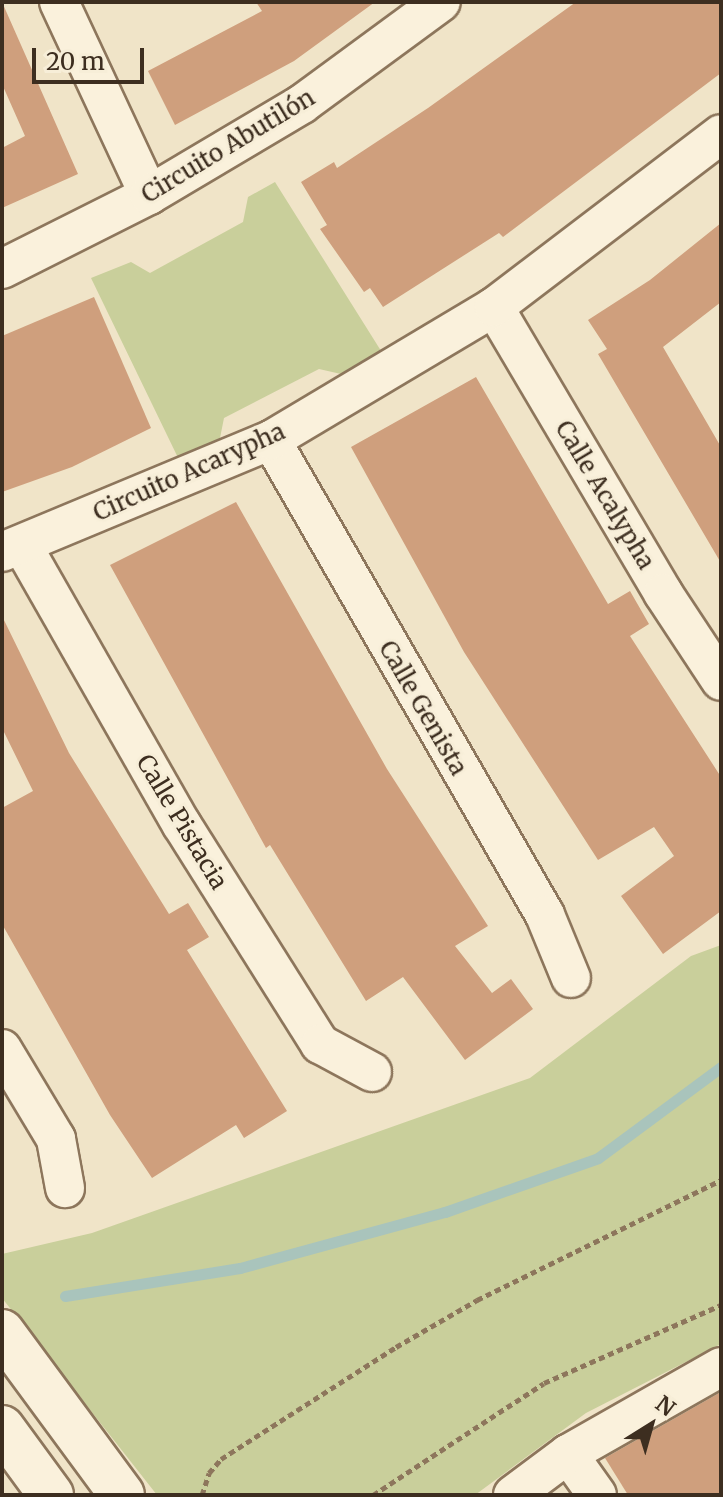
<!DOCTYPE html>
<html>
<head>
<meta charset="utf-8">
<style>
  body { margin:0 }
  #map { position:relative; width:723px; height:1497px; overflow:hidden; background:#f0e4c8; font-family:Merriweather,serif }
  div>[style] { position:absolute }
  .green>* { inset:0; background:#c9cf9b }
  .stream>* { height:11px; margin:-5.5px; padding:0 5.5px; transform-origin:5.5px; border-radius:5.5px; background:#a9c4bc }
  .building>* { inset:0; background:#cf9f7d }
  .path>* { height:5px; margin-top:-2.5px; transform-origin:0; background:repeating-linear-gradient(90deg,#8d765c 0 6px,transparent 0 10px) }
  .roads { filter:drop-shadow(2px 0 #8d765c) drop-shadow(-2px 0 #8d765c) drop-shadow(0 2px #8d765c) drop-shadow(0 -2px #8d765c) }
  .minor>* { height:38px; margin:-19px; padding:0 19px; transform-origin:19px; border-radius:19px; background:#faf1dc }
  .tertiary>* { height:44px; margin:-22px; padding:0 22px; transform-origin:22px; border-radius:22px; background:#faf1dc }
  span { translate:-50% -50%; white-space:nowrap; text-align:center; line-height:1.15; -webkit-text-stroke:6px #f7eed8; paint-order:stroke }
  .street-label { font-size:24px; color:#3d2e20 }
  .frame { position:absolute; inset:0; border:4px solid #3d2e20; pointer-events:none }
  .north { position:absolute; left:611px; top:1385px; width:80px; height:80px; -webkit-text-stroke:6px #f7eed8; paint-order:stroke; rotate:37deg; font-size:22px; font-weight:700; line-height:32px; text-align:center; color:#3d2e20 }
  .north::after { content:''; display:block; margin:auto; width:28px; height:36px; background:#3d2e20; clip-path:polygon(50% 0,100% 100%,50% 72%,0 100%) }
  .scale { position:absolute; left:32px; top:48px; width:112px; height:36px; box-sizing:border-box; border:4px solid #3d2e20; border-top:0; padding-left:10px; font-size:24px; line-height:28px; white-space:nowrap; color:#3d2e20; -webkit-text-stroke:6px #f7eed8; paint-order:stroke }
</style>
</head>
<body>
<div id="map">
  <div class="green">
    <div style="clip-path:polygon(275px 182px,383px 354px,341px 374px,319px 369px,224px 418px,218px 448px,182px 466px,91px 278px,131px 262px,150px 273px,243px 222px,248px 197px)"></div>
    <div style="clip-path:polygon(721px 945px,721px 1344px,586px 1413px,475px 1495px,157px 1495px,2px 1298px,2px 1254px,92px 1233px,530px 1078px,691px 956px)"></div>
  </div>
  <div class="stream">
    <div style="left:65px;top:1296px;width:177px;rotate:-9.1deg"></div>
    <div style="left:240px;top:1268px;width:213px;rotate:-15.3deg"></div>
    <div style="left:445px;top:1212px;width:162px;rotate:-19.4deg"></div>
    <div style="left:598px;top:1158px;width:153px;rotate:-36.5deg"></div>
  </div>
  <div class="building">
    <div style="clip-path:polygon(2px 2px,78px 174px,2px 208px,2px 148px,25px 136px,2px 84px)"></div>
    <div style="clip-path:polygon(256px 2px,375px 2px,294px 61px,175px 125px,148px 71px,262px 11px)"></div>
    <div style="clip-path:polygon(576px 2px,721px 2px,721px 73px,503px 237px,499px 233px,383px 307px,370px 288px,364px 292px,320px 229px,327px 225px,301px 182px,334px 162px,337px 168px,428px 108px)"></div>
    <div style="clip-path:polygon(721px 223px,721px 302px,663px 347px,721px 447px,721px 563px,598px 354px,607px 349px,588px 320px,650px 280px)"></div>
    <div style="clip-path:polygon(94px 297px,151px 428px,72px 467px,2px 492px,2px 336px)"></div>
    <div style="clip-path:polygon(476px 377px,608px 604px,630px 591px,649px 624px,630px 636px,721px 777px,721px 911px,663px 954px,621px 896px,674px 856px,654px 827px,598px 860px,464px 652px,351px 447px)"></div>
    <div style="clip-path:polygon(236px 502px,387px 769px,488px 926px,455px 946px,492px 993px,511px 979px,533px 1009px,465px 1060px,403px 977px,366px 1001px,270px 845px,266px 848px,110px 565px)"></div>
    <div style="clip-path:polygon(2px 616px,69px 753px,169px 914px,188px 903px,209px 937px,187px 950px,287px 1111px,244px 1138px,236px 1125px,152px 1178px,110px 1115px,2px 924px,2px 808px,33px 791px,2px 728px)"></div>
    <div style="clip-path:polygon(721px 1392px,721px 1495px,628px 1495px,605px 1458px)"></div>
  </div>
  <div class="path">
    <div style="left:202px;top:1495px;width:23px;rotate:-72deg"></div>
    <div style="left:209px;top:1473px;width:18px;rotate:-49deg"></div>
    <div style="left:221px;top:1459px;width:208px;rotate:-32.6deg"></div>
    <div style="left:396px;top:1347px;width:94px;rotate:-30.1deg"></div>
    <div style="left:477px;top:1300px;width:272px;rotate:-26.2deg"></div>
    <div style="left:373px;top:1495px;width:204px;rotate:-33.2deg"></div>
    <div style="left:544px;top:1383px;width:193px;rotate:-23.8deg"></div>
  </div>
  <div class="roads">
    <div class="minor">
      <div style="left:59px;top:2px;width:213px;rotate:65deg"></div>
      <div style="left:2px;top:269px;width:165px;rotate:-26.7deg"></div>
      <div style="left:149px;top:195px;width:178px;rotate:-30.7deg"></div>
      <div style="left:302px;top:104px;width:172px;rotate:-36.3deg"></div>
      <div style="left:494px;top:307px;width:332px;rotate:59.4deg"></div>
      <div style="left:663px;top:593px;width:105px;rotate:56.6deg"></div>
      <div style="left:271px;top:440px;width:548px;rotate:60.02deg"></div>
      <div style="left:545px;top:915px;width:68px;rotate:67.6deg"></div>
      <div style="left:22px;top:545px;width:322px;rotate:60.3deg"></div>
      <div style="left:182px;top:825px;width:259px;rotate:57.8deg"></div>
      <div style="left:320px;top:1044px;width:59px;rotate:28.3deg"></div>
      <div style="left:2px;top:552px;width:291px;rotate:-22.6deg"></div>
      <div style="left:271px;top:440px;width:260px;rotate:-30.8deg"></div>
      <div style="left:494px;top:307px;width:285px;rotate:-37.3deg"></div>
      <div style="left:2px;top:1049px;width:105px;rotate:59deg"></div>
      <div style="left:56px;top:1139px;width:50px;rotate:79.6deg"></div>
      <div style="left:568px;top:1454px;width:50px;rotate:54.7deg"></div>
      <div style="left:513px;top:1495px;width:69px;rotate:-36.7deg"></div>
      <div style="left:568px;top:1454px;width:176px;rotate:-29.6deg"></div>
    </div>
    <div class="tertiary">
      <div style="left:2px;top:1332px;width:202px;rotate:53.6deg"></div>
      <div style="left:2px;top:1428px;width:83px;rotate:53.8deg"></div>
    </div>
  </div>
  <div class="street-label">
    <span style="left:228px;top:146px;rotate:-31deg">Circuito Abutilón</span>
    <span style="left:189px;top:472px;rotate:-24deg">Circuito Acarypha</span>
    <span style="left:605px;top:495px;rotate:59deg">Calle Acalypha</span>
    <span style="left:423px;top:708px;rotate:60deg">Calle Genista</span>
    <span style="left:182px;top:822px;rotate:59deg">Calle Pistacia</span>
  </div>
  <div class="frame"></div>
  <div class="north">N</div>
  <div class="scale">20 m</div>
</div>
</body>
</html>
